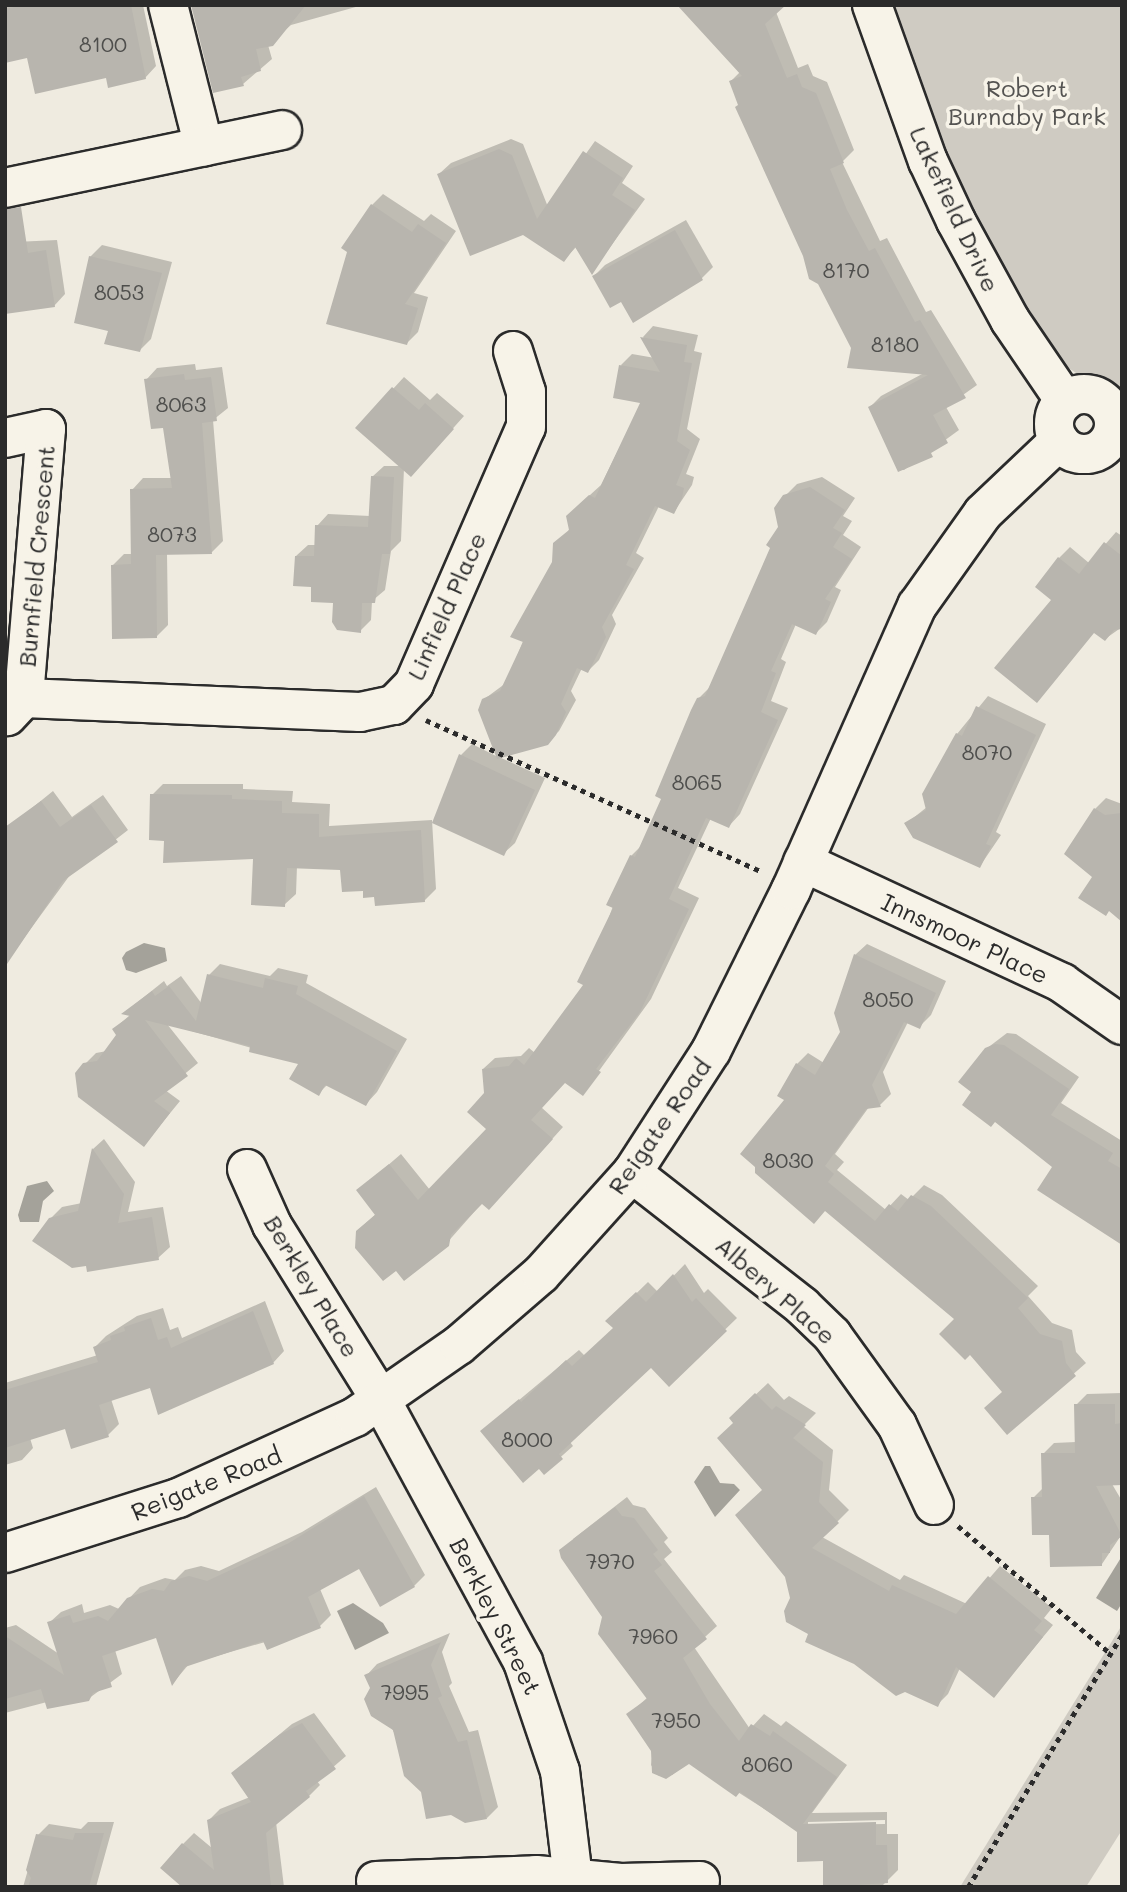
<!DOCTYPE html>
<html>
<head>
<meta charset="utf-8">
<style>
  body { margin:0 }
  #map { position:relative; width:1127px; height:1892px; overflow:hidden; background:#efebe0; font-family:Mali,sans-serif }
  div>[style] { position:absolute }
  .green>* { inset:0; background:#cfcbc2 }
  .water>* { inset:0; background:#a4a29a }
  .shadow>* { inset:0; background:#0003 }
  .building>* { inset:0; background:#b8b5ae }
  .path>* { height:4.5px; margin-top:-2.25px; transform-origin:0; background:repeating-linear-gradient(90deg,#2b2b2b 0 5px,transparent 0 10px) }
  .roads { filter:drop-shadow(2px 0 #2b2b2b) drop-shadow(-2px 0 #2b2b2b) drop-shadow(0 2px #2b2b2b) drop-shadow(0 -2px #2b2b2b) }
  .minor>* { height:38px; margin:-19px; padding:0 19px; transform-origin:19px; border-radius:19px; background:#f7f3e8 }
  .minor>.ring { margin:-19px; padding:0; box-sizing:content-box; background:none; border:38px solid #f7f3e8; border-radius:50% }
  span { translate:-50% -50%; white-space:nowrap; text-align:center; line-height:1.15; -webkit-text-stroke:7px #f7f3e8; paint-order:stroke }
  .number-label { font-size:21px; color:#4e4e4c }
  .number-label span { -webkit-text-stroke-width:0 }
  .park-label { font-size:24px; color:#545351 }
  .street-label { font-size:24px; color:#2b2b2b }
  .frame { position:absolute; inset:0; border:7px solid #2b2b2b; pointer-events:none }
</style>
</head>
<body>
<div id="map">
  <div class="green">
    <div style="clip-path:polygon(890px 5px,1122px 5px,1122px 425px,1108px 394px,1064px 365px,989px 246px,942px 144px)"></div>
    <div style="clip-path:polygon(1122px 1625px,1122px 1830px,1086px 1887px,960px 1887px)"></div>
  </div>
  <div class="water">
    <div style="clip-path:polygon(144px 943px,165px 948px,167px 961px,136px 973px,126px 970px,122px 958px,126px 952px)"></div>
    <div style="clip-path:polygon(47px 1181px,54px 1191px,43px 1201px,39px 1222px,20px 1222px,18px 1215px,27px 1186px)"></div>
    <div style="clip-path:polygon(705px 1466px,710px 1466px,720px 1483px,734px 1484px,740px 1490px,715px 1517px,694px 1482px)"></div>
    <div style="clip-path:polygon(1122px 1556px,1122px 1603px,1117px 1611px,1096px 1598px)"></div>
    <div style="clip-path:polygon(353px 1603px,383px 1623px,389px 1633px,355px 1650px,337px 1611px)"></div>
  </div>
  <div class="shadow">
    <div style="clip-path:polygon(5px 5px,143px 5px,156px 66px,145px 78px,107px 76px,28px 56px,5px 61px)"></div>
    <div style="clip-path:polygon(192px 5px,363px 5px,291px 25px,268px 45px,272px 59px,243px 84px)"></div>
    <div style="clip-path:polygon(679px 5px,776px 12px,798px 68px,808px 64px,813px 76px,827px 82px,854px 150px,842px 162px,880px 241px,887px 238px,926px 312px,931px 310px,977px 385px,946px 407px,959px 430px,904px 470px,899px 470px,870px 407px,881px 396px,924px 373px,853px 347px,805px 255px,740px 104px,731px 81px,740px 72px)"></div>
    <div style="clip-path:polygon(511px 139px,523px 144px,548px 207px,595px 141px,633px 166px,622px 183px,645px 199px,592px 272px,577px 246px,564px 260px,439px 174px,451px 163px)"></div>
    <div style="clip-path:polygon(383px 194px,424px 221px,431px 214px,456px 231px,414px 293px,428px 297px,418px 332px,407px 343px,372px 205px)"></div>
    <div style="clip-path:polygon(686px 220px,713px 267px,702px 278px,622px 300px,594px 276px,605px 265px)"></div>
    <div style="clip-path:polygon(57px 240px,65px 294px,54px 306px,15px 242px)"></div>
    <div style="clip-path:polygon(102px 245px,172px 262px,151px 339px,140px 350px,110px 329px,90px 257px)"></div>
    <div style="clip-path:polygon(653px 326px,698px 335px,694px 351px,702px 353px,687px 429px,700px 439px,686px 474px,694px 477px,692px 485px,674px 512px,659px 506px,636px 553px,644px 558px,612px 615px,616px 624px,599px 660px,588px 671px,582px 668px,571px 691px,576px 700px,559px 731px,547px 743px,499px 757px,545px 778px,515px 843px,503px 854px,461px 755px,472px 744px,498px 757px,483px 700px,506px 683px,579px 505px,601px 485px,642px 402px,621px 365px,632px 354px,655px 358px,643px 337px)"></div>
    <div style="clip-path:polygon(195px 364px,196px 370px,222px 367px,228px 408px,213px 420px,223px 541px,212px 552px,167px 553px,168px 625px,157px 636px,113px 565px,124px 554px,133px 554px,132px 490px,143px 478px,172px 478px,164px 426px,146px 380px,157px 368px)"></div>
    <div style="clip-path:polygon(404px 377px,430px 400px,437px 393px,464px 416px,422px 463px,404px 468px,401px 541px,391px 551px,385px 590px,372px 601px,371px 620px,360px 631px,335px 601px,313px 585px,296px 556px,308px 545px,316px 545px,317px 526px,328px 514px,370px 516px,372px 477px,384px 466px,402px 466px,358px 427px)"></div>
    <div style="clip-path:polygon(822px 477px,855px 498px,843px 516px,852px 521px,843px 535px,861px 547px,835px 587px,841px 590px,827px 622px,816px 633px,796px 624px,781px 659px,786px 662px,771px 701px,788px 708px,740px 814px,729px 826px,711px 818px,678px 888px,699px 898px,651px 999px,583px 1093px,566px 1081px,541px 1107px,563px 1127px,500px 1197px,483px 1202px,445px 1245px,357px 1231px,377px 1213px,358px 1191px,401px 1154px,430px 1190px,488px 1129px,483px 1069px,495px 1058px,521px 1056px,529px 1048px,535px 1053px,585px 984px,631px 856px,642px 845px,663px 798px,698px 699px,710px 687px,780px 527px,785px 496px,797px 484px)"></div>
    <div style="clip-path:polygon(1116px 532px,1122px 536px,1122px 627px,1105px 639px,1053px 599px,1059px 558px,1070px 547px,1089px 563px)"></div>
    <div style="clip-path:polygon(988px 696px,1046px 724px,996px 832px,1001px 835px,980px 866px,907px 823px,927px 807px,957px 734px)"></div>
    <div style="clip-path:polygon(163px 784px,243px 784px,243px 789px,293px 791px,292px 802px,330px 804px,329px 826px,432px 820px,436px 889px,424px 901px,376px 895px,342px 868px,297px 866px,296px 894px,284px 905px,255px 857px,165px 839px,152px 795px)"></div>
    <div style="clip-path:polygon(53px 791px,72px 817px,103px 795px,128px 830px,70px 875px,8px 960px,11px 825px)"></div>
    <div style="clip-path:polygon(1106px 798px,1122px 804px,1122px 920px,1094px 877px,1095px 809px)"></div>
    <div style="clip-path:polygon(867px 944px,946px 981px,931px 1015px,919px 1027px,908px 1022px,883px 1072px,891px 1094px,880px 1105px,869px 1107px,835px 1154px,844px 1162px,837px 1170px,886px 1210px,901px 1194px,909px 1200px,924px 1185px,942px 1195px,1038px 1286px,1028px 1296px,1052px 1323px,1072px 1330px,1076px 1352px,1086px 1363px,1007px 1432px,1003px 1391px,956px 1319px,826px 1210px,787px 1100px,797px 1064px,808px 1053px,824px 1063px,842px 1032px,855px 955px)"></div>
    <div style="clip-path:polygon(220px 964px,270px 976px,278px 968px,308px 975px,306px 983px,407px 1039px,377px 1092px,366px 1104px,328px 1084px,319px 1093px,301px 1062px,167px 1024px,198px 1063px,165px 1090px,180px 1101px,144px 1145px,85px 1064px,96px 1053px,107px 1051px,119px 1035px,114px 1029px,130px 1015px,124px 1013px,164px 981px,167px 986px,181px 976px,202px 1004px,209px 975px)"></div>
    <div style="clip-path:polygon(1007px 1033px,1016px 1034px,1079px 1077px,1061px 1103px,1122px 1141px,1122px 1243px,1055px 1166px,973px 1092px,986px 1049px)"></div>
    <div style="clip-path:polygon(104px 1139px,135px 1182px,128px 1212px,163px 1207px,170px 1247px,158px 1258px,87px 1264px,50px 1219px,62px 1207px,82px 1203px,93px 1149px)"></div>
    <div style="clip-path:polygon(685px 1264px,704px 1293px,708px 1289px,737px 1318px,669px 1384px,651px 1366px,570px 1442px,573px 1446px,544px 1472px,482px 1431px,579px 1350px,585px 1356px,615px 1328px,608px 1321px,648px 1282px,658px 1292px)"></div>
    <div style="clip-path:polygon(265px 1301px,284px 1351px,273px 1363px,151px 1386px,111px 1399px,119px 1424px,108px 1435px,66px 1427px,30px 1438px,33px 1448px,22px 1460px,5px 1465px,5px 1383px,98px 1355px,95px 1347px,106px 1336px,137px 1316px,163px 1308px,170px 1330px,178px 1327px,182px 1338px)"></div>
    <div style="clip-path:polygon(768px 1383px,784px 1400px,789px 1396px,816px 1413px,803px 1426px,833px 1450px,829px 1490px,849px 1510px,822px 1537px,900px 1580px,904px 1575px,967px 1604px,1000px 1566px,1052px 1608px,1044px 1618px,1053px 1625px,994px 1696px,960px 1668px,948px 1694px,937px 1705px,855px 1663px,811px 1634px,792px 1598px,764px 1489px,731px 1418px)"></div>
    <div style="clip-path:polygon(1122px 1393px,1122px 1483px,1112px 1484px,1122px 1501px,1122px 1534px,1102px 1564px,1051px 1533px,1033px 1498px,1043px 1488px,1043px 1454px,1054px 1443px,1076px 1442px,1076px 1405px,1087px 1394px)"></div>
    <div style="clip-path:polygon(376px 1487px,425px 1575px,414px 1586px,359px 1567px,320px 1589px,331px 1615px,320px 1626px,189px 1664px,173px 1683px,157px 1635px,115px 1650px,122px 1674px,88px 1699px,47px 1702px,5px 1713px,5px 1628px,16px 1625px,59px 1654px,49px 1623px,61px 1612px,82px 1604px,84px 1613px,110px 1605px,119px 1609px,140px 1587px,165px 1578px,175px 1580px,185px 1570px,201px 1566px,219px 1571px,302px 1532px)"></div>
    <div style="clip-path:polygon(evenodd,627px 1497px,633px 1505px,645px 1508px,668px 1538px,664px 1542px,672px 1552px,664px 1559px,717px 1626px,694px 1647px,750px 1729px,764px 1714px,781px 1726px,786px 1721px,847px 1765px,812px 1813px,887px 1812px,887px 1834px,898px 1834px,898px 1870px,881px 1887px,825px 1887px,824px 1860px,799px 1831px,689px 1761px,672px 1775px,659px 1776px,651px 1765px,653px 1751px,628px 1715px,648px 1697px,603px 1617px,573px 1539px,627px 1497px,885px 1820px,885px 1824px,808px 1825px,808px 1822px,885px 1820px)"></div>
    <div style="clip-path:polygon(450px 1633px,442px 1652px,452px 1683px,449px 1686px,469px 1732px,478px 1730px,498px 1807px,487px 1818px,423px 1791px,366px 1676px,377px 1664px)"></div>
    <div style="clip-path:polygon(314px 1713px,346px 1756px,317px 1781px,320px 1785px,309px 1796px,276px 1822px,284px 1887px,184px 1887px,183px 1844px,194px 1833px,212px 1848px,209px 1820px,220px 1809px,250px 1797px,233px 1773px,292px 1724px)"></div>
    <div style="clip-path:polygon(88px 1822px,114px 1822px,96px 1887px,23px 1887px,38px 1835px,49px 1824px,81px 1829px)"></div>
  </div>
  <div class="building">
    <div style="clip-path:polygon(23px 5px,131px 5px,146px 79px,108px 88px,106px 78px,35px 94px,27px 58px,5px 63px,5px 9px)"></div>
    <div style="clip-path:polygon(191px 5px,306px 5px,273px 46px,256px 49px,261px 71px,241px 77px,244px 86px,213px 93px)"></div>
    <div style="clip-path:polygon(677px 5px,786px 5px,765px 24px,787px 78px,797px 74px,802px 87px,816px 93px,844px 163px,830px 169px,847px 210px,869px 251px,875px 248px,915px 322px,920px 320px,966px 398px,933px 415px,948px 443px,931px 453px,933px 457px,898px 472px,868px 407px,928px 375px,847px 368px,851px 348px,818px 284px,809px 279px,803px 256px,735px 107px,738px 105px,729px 81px,742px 76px)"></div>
    <div style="clip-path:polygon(499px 149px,512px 155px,537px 219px,583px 151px,623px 178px,612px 195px,635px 210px,592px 275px,575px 247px,564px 262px,523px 235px,470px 256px,437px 174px)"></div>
    <div style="clip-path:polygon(371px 204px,412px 232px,418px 224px,446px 243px,405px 304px,418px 308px,407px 345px,326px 324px,347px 252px,341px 248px)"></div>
    <div style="clip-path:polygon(21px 207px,28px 253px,46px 250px,55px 307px,5px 314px,5px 209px)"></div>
    <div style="clip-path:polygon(675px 230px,703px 280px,633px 323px,621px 302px,610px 308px,592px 276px)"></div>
    <div style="clip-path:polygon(89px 256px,162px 273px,140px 352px,104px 344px,108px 331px,74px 323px)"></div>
    <div style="clip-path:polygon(640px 337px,687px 345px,684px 362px,692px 363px,677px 441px,690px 450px,676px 485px,684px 488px,682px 498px,674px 514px,655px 506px,626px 565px,634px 569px,602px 627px,606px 637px,588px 673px,577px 668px,561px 704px,566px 712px,556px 735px,548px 745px,497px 759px,478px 710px,482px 699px,500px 691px,523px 642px,510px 637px,552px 562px,553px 543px,569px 530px,566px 516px,589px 495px,595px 498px,640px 403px,613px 398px,619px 365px,660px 372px)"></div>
    <div style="clip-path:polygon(184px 374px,185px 380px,211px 377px,217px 421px,202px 423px,212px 554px,156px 555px,157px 638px,112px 639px,111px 565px,131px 564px,130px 489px,172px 488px,163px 428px,151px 429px,144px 379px)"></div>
    <div style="clip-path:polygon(392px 387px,419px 410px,425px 403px,454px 429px,411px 477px,355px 428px)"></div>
    <div style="clip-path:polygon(371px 476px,394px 477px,390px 554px,382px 554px,375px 603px,362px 603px,361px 633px,337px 630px,332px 622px,333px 603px,311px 602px,311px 587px,293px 586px,295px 556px,314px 556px,315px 525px,368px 527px)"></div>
    <div style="clip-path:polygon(810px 487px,845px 510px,833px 528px,842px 533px,833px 547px,852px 559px,825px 599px,831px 602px,816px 635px,792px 624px,771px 671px,776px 673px,761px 712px,778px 720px,729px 828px,706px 818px,669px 899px,689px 909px,640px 1012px,596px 1069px,601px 1072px,583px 1096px,565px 1083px,531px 1120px,553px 1139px,489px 1210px,482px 1204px,451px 1235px,449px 1246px,404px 1281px,396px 1271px,383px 1281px,355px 1248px,356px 1231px,375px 1215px,356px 1190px,389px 1164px,418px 1200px,486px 1129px,467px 1112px,484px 1093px,482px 1069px,509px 1066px,516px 1058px,524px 1065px,583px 985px,577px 982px,613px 908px,606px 905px,630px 855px,635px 857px,661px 799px,655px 796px,691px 710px,697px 698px,705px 696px,770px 548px,766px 545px,778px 527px,774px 508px,783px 495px)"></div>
    <div style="clip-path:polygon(1104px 542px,1122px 556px,1122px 629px,1114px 630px,1105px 641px,1094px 633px,1037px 703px,994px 668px,1051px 600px,1035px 587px,1058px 557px,1079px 574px)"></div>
    <div style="clip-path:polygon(976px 706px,1036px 735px,986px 844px,991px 846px,980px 868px,913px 838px,904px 823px,926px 810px,922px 794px,956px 733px,962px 736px)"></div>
    <div style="clip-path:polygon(459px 754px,535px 790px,504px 856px,432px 823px)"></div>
    <div style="clip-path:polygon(150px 794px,232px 795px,232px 799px,282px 801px,282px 813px,319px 814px,319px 837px,421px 830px,425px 902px,375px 906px,374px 897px,363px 898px,363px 891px,342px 892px,340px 870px,287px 868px,285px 907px,251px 905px,253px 859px,163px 863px,164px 841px,149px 840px)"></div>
    <div style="clip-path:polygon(41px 801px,60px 827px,91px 805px,118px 842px,63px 881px,5px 967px,5px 827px)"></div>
    <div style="clip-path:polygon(1094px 808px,1105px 815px,1122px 813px,1122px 922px,1109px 911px,1106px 916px,1078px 898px,1092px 877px,1064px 854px)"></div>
    <div style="clip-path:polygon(854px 954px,936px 993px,920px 1029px,904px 1022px,872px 1085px,881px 1107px,866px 1109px,825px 1166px,834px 1174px,828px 1182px,875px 1221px,889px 1204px,898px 1211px,911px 1195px,931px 1206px,1028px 1298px,1018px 1308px,1040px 1334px,1062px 1341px,1066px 1363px,1076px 1376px,1007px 1435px,984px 1408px,1002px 1392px,970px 1355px,965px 1360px,939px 1334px,954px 1319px,825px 1211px,814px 1224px,755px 1173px,755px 1167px,740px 1154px,784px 1100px,777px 1096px,796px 1063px,815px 1075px,840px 1032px,834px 1013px)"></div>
    <div style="clip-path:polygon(207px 974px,263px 988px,265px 978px,298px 986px,296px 994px,397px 1051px,366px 1106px,325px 1085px,319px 1096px,289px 1079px,298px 1064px,249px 1052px,250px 1046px,145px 1020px,188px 1076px,154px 1101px,170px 1113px,144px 1147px,78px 1097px,75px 1073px,83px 1063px,97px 1061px,116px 1035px,112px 1029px,130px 1016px,121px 1014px,152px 991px,155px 996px,169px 986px,196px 1021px)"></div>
    <div style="clip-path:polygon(995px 1044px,1004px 1045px,1069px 1089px,1051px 1115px,1113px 1153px,1108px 1161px,1122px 1169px,1122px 1245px,1037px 1190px,1052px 1167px,995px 1122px,991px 1127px,962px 1105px,971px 1092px,958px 1082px,985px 1048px)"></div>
    <div style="clip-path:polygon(92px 1148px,124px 1194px,118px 1223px,152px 1217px,159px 1260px,87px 1272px,86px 1266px,72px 1268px,32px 1241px,49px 1218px,78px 1211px)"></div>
    <div style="clip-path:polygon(673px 1274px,692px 1302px,696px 1298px,727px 1331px,669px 1387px,651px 1368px,559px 1454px,563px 1459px,544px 1475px,539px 1469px,523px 1483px,480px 1431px,519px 1399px,521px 1402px,566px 1360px,572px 1366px,613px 1328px,605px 1321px,636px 1292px,646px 1302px)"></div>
    <div style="clip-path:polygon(253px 1311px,274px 1364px,158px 1415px,150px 1388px,99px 1405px,109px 1437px,71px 1449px,65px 1429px,5px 1448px,5px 1390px,98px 1362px,93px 1347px,111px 1340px,110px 1336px,125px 1331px,124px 1327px,151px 1318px,158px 1340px,167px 1337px,171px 1348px)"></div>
    <div style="clip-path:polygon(755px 1393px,772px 1410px,776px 1406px,806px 1425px,793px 1438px,823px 1462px,819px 1502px,839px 1523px,812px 1548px,889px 1591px,892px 1585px,956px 1614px,988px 1576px,1042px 1621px,1034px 1630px,1043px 1637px,994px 1698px,956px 1667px,938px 1707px,905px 1692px,896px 1696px,854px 1664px,805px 1642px,808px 1634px,786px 1622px,784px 1611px,790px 1598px,785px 1577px,735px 1515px,762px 1490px,717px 1438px,733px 1423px,729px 1418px)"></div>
    <div style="clip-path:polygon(1074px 1404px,1115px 1404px,1115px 1424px,1122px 1423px,1122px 1485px,1096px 1486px,1122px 1536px,1110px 1545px,1110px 1553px,1102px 1553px,1102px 1566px,1050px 1567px,1049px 1535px,1032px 1535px,1031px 1497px,1042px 1497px,1041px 1453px,1075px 1453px)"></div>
    <div style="clip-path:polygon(364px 1496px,415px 1587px,380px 1607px,359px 1569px,308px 1597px,321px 1628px,267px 1650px,263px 1641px,185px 1667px,172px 1686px,156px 1638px,102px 1656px,112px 1687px,93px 1693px,89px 1701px,47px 1709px,41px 1689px,5px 1699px,5px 1636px,64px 1675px,47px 1622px,70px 1615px,73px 1623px,98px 1616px,108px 1621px,127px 1598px,152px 1589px,164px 1591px,171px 1581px,189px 1576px,207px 1581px,289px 1543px)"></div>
    <div style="clip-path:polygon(615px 1507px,622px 1516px,634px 1518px,658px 1550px,653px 1554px,662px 1565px,654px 1571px,707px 1639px,683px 1658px,710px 1704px,739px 1741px,751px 1724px,770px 1736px,773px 1731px,837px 1777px,803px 1824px,876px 1822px,876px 1845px,887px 1845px,888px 1883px,823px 1887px,823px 1861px,797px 1862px,797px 1832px,740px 1792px,736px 1797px,689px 1764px,666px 1779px,652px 1773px,651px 1751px,626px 1714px,647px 1699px,598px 1634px,602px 1617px,561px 1558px,559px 1550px)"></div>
    <div style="clip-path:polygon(441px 1642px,431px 1665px,442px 1696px,438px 1698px,458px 1742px,467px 1740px,487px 1819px,465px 1823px,451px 1815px,426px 1819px,421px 1792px,404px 1776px,393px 1730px,371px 1716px,364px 1699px,370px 1688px,364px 1675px)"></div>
    <div style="clip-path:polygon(302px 1723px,336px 1769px,306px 1791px,310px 1797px,266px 1833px,271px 1887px,182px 1887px,160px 1868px,182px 1843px,214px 1870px,207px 1820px,251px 1802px,231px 1773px,279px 1735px)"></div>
    <div style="clip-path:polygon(75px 1833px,104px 1833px,89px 1887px,28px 1887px,31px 1878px,26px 1870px,36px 1834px,73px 1840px)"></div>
  </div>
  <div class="path">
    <div style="left:426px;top:720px;width:367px;rotate:24.3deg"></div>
    <div style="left:958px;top:1526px;width:198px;rotate:39.9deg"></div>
    <div style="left:968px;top:1887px;width:295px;rotate:-58.6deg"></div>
  </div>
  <div class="roads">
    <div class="minor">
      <div style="left:168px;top:5px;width:146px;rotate:75.8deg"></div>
      <div style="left:872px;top:5px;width:166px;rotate:70.3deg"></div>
      <div style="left:928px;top:161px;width:66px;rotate:65deg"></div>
      <div style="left:956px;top:221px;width:113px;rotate:61.4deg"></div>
      <div style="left:1010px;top:320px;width:98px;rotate:55.8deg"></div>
      <div style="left:5px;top:188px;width:283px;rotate:-11.8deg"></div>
      <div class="ring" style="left:1054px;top:394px;width:22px;height:22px"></div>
      <div style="left:5px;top:438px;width:42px;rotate:-12.4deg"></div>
      <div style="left:46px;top:429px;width:270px;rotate:94.7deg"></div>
      <div style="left:24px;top:698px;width:25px;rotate:133deg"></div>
      <div style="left:24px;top:698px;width:336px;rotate:2.4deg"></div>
      <div style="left:360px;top:712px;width:35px;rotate:-12deg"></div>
      <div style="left:394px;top:705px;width:29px;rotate:-46deg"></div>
      <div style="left:414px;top:684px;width:280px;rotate:-66.5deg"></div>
      <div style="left:526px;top:427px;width:35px;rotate:-90deg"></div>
      <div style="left:526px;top:392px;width:43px;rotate:-107.6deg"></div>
      <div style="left:803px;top:862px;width:286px;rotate:25deg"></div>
      <div style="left:1062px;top:983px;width:73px;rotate:35deg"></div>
      <div style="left:247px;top:1169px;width:61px;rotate:65.9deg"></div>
      <div style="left:272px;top:1225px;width:208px;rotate:58.1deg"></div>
      <div style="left:382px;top:1402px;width:296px;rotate:61.5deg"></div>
      <div style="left:523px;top:1662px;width:115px;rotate:71.3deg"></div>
      <div style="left:560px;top:1771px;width:117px;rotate:83.1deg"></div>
      <div style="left:632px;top:1173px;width:216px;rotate:38deg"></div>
      <div style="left:802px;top:1306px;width:42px;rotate:44deg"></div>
      <div style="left:832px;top:1335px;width:111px;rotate:54.2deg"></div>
      <div style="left:897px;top:1425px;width:88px;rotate:65.2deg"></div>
      <div style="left:5px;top:1553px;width:182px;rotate:-17.6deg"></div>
      <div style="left:178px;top:1498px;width:195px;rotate:-24.6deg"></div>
      <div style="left:355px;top:1417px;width:126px;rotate:-34.7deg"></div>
      <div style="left:459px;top:1345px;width:108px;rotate:-40.9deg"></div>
      <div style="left:541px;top:1274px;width:136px;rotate:-48deg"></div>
      <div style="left:632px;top:1173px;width:145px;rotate:-57.1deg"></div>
      <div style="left:711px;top:1051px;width:180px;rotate:-63.6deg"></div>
      <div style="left:791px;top:890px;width:311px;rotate:-66.1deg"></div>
      <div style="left:917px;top:606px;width:114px;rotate:-54.6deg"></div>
      <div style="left:983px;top:513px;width:105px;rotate:-43.5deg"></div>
      <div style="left:376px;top:1881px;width:160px;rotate:-2.1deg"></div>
      <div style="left:536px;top:1875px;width:85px;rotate:5.4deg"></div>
      <div style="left:621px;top:1883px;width:79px;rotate:-1.5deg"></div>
    </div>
  </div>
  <div class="number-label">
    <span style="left:103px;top:44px">8100</span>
    <span style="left:846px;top:270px">8170</span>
    <span style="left:119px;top:292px">8053</span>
    <span style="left:895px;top:344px">8180</span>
    <span style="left:181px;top:404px">8063</span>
    <span style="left:172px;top:534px">8073</span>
    <span style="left:987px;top:752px">8070</span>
    <span style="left:697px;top:782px">8065</span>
    <span style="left:888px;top:999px">8050</span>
    <span style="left:788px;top:1160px">8030</span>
    <span style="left:527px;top:1439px">8000</span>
    <span style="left:610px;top:1561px">7970</span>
    <span style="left:653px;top:1636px">7960</span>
    <span style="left:405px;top:1692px">7995</span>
    <span style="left:676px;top:1720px">7950</span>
    <span style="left:767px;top:1764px">8060</span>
  </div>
  <div class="park-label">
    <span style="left:1027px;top:102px">Robert<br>Burnaby Park</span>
  </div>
  <div class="street-label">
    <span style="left:955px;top:209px;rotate:65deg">Lakefield Drive</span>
    <span style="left:36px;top:556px;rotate:-85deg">Burnfield Crescent</span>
    <span style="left:446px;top:606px;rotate:-66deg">Linfield Place</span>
    <span style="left:965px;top:938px;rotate:25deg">Innsmoor Place</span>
    <span style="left:659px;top:1126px;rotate:-55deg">Reigate Road</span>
    <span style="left:312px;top:1286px;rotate:59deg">Berkley Place</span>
    <span style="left:776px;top:1290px;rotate:41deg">Albery Place</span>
    <span style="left:206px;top:1483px;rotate:-22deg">Reigate Road</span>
    <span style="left:496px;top:1616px;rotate:63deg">Berkley Street</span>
  </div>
  <div class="frame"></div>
</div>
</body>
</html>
